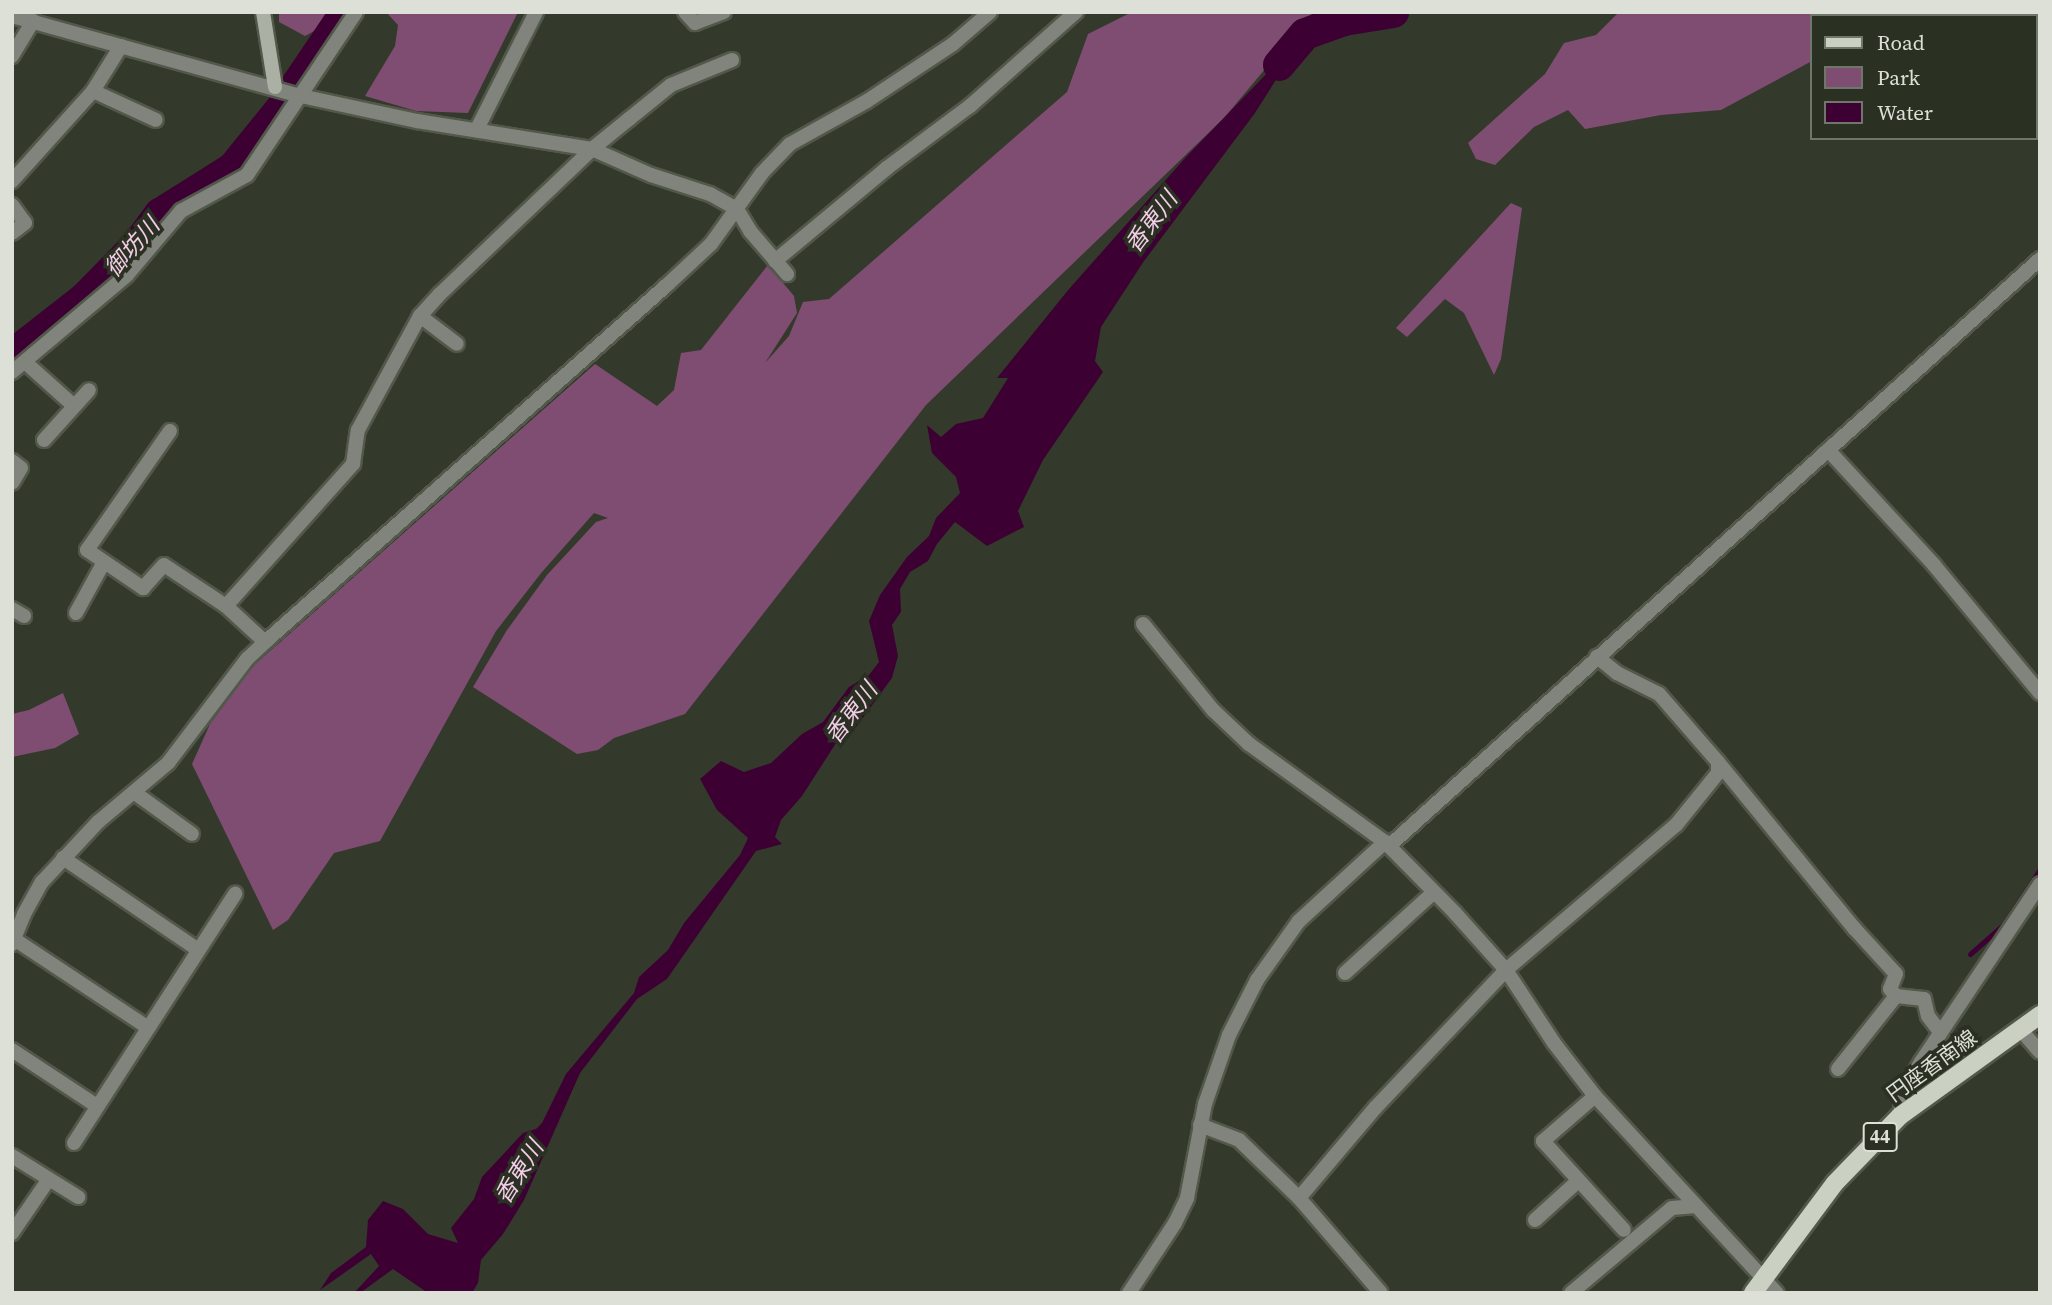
<!DOCTYPE html>
<html>
<head>
<meta charset="utf-8">
<style>
  body { margin:0 }
  #map { position:relative; width:2052px; height:1305px; overflow:hidden; background:#343a2b; font-family:"Source Serif 4","Noto Sans JP",serif }
  div>[style] { position:absolute }
  .green>* { inset:0; background:#7f4d72 }
  .water>* { inset:0; background:#3c0032 }
  .stream>* { height:5px; margin:-2.5px; padding:0 2.5px; transform-origin:2.5px; border-radius:2.5px; background:#3c0032 }
  .river>* { height:32px; margin:-16px; padding:0 16px; transform-origin:16px; border-radius:16px; background:#3c0032 }
  .roads { filter:drop-shadow(2px 0 #52584a) drop-shadow(-2px 0 #52584a) drop-shadow(0 2px #52584a) drop-shadow(0 -2px #52584a) }
  .street>* { height:14px; margin:-7px; padding:0 7px; transform-origin:7px; border-radius:7px; background:#81847d }
  .secondary>* { height:14px; margin:-7px; padding:0 7px; transform-origin:7px; border-radius:7px; background:#aab0a4 }
  .primary>* { height:18px; margin:-9px; padding:0 9px; transform-origin:9px; border-radius:9px; background:#cad1c2 }
  span { translate:-50% -50%; white-space:nowrap; text-align:center; line-height:1.15; -webkit-text-stroke:7px #2a3022; paint-order:stroke }
  .shield-label span { padding:2px 5px; background:#2a3022; border:2px solid; border-radius:5px; -webkit-text-stroke-width:0 }
  .shield-label { font-size:19px; color:#dce0d7; font-weight:700 }
  .street-label { font-size:21px; color:#dce0d7 }
  .water-label { font-size:23px; color:#f4cde8; font-style:italic }
  .frame { position:absolute; inset:0; border:14px solid #dce0d7; pointer-events:none }
  .legend { position:absolute; left:1810px; top:14px; width:228px; height:126px; box-sizing:border-box; background:#2a3022; border:2px solid #71766a; margin:0; padding:9px 12px; list-style:none; font-size:21px; color:#dce0d7 }
  .legend li { display:flex; align-items:center; gap:14px; height:35px }
  .legend b { width:35px; border:2px solid #71766a }
</style>
</head>
<body>
<div id="map">
  <div class="green">
    <div style="clip-path:polygon(279px 12px,334px 12px,327px 24px,305px 36px,279px 22px)"></div>
    <div style="clip-path:polygon(386px 12px,518px 12px,468px 113px,416px 111px,365px 96px,395px 46px,398px 25px)"></div>
    <div style="clip-path:polygon(1132px 12px,1313px 12px,1224px 118px,926px 405px,685px 714px,614px 738px,598px 750px,577px 754px,473px 687px,507px 630px,547px 575px,596px 522px,608px 518px,594px 513px,542px 572px,496px 631px,380px 841px,334px 853px,288px 920px,273px 930px,192px 764px,210px 724px,252px 667px,595px 364px,657px 406px,674px 390px,681px 353px,701px 350px,768px 265px,794px 296px,797px 313px,765px 363px,789px 336px,803px 302px,829px 299px,1067px 92px,1088px 34px)"></div>
    <div style="clip-path:polygon(1619px 12px,1871px 12px,1871px 16px,1812px 16px,1812px 61px,1721px 110px,1661px 115px,1585px 129px,1568px 110px,1534px 127px,1495px 165px,1476px 159px,1468px 143px,1545px 74px,1564px 43px,1596px 35px)"></div>
    <div style="clip-path:polygon(1511px 203px,1522px 208px,1501px 359px,1494px 375px,1464px 313px,1445px 299px,1407px 337px,1396px 328px)"></div>
    <div style="clip-path:polygon(63px 693px,79px 734px,55px 748px,12px 757px,12px 714px,29px 710px)"></div>
  </div>
  <div class="water">
    <div style="clip-path:polygon(1305px 34px,1255px 113px,1144px 261px,1101px 327px,1095px 361px,1103px 372px,1043px 460px,1018px 511px,1024px 527px,987px 546px,955px 522px,937px 544px,928px 561px,910px 572px,900px 589px,901px 612px,892px 625px,898px 656px,892px 678px,853px 731px,838px 740px,802px 796px,781px 820px,775px 837px,782px 844px,756px 851px,667px 979px,637px 999px,580px 1073px,524px 1200px,503px 1234px,481px 1260px,478px 1283px,472px 1293px,428px 1293px,393px 1269px,360px 1293px,354px 1293px,379px 1266px,371px 1254px,320px 1290px,331px 1273px,366px 1247px,368px 1220px,383px 1201px,403px 1209px,428px 1234px,458px 1243px,451px 1228px,474px 1199px,482px 1177px,523px 1133px,536px 1129px,542px 1123px,566px 1074px,634px 993px,639px 977px,668px 950px,684px 923px,740px 855px,748px 838px,717px 810px,700px 779px,721px 761px,744px 772px,771px 763px,802px 734px,823px 722px,849px 687px,869px 675px,879px 662px,869px 621px,880px 595px,907px 557px,929px 536px,936px 518px,960px 493px,956px 477px,932px 453px,927px 425px,941px 437px,956px 424px,983px 418px,1008px 378px,997px 378px,1069px 289px,1186px 157px)"></div>
  </div>
  <div class="stream">
    <div style="left:1970px;top:954px;width:44px;rotate:-41.3deg"></div>
    <div style="left:2003px;top:925px;width:67px;rotate:-56.5deg"></div>
  </div>
  <div class="river">
    <div style="left:1279px;top:65px;width:40px;rotate:-50deg"></div>
    <div style="left:1305px;top:34px;width:41px;rotate:-19.7deg"></div>
    <div style="left:1344px;top:20px;width:50px;rotate:-9.3deg"></div>
    <div style="left:296px;top:86px;width:89px;rotate:-56deg"></div>
    <div style="left:12px;top:355px;width:93px;rotate:-38deg"></div>
    <div style="left:85px;top:298px;width:76px;rotate:-45.5deg"></div>
    <div style="left:138px;top:244px;width:37px;rotate:-54deg"></div>
    <div style="left:160px;top:214px;width:86px;rotate:-32.2deg"></div>
    <div style="left:233px;top:168px;width:75px;rotate:-51deg"></div>
  </div>
  <div class="roads">
    <div class="street">
      <div style="left:685px;top:12px;width:15px;rotate:48deg"></div>
      <div style="left:695px;top:23px;width:31px;rotate:-21deg"></div>
      <div style="left:2018px;top:12px;width:6px;rotate:45deg"></div>
      <div style="left:12px;top:16px;width:300px;rotate:15.5deg"></div>
      <div style="left:301px;top:96px;width:119px;rotate:12.2deg"></div>
      <div style="left:417px;top:121px;width:177px;rotate:9.1deg"></div>
      <div style="left:592px;top:149px;width:64px;rotate:23.8deg"></div>
      <div style="left:651px;top:175px;width:62px;rotate:17.9deg"></div>
      <div style="left:710px;top:194px;width:31px;rotate:29deg"></div>
      <div style="left:737px;top:209px;width:26px;rotate:59deg"></div>
      <div style="left:750px;top:231px;width:57px;rotate:49.3deg"></div>
      <div style="left:2036px;top:29px;width:6px;rotate:45deg"></div>
      <div style="left:12px;top:56px;width:41px;rotate:-59deg"></div>
      <div style="left:93px;top:91px;width:69px;rotate:24.7deg"></div>
      <div style="left:477px;top:129px;width:131px;rotate:-63.2deg"></div>
      <div style="left:12px;top:181px;width:121px;rotate:-48deg"></div>
      <div style="left:93px;top:91px;width:53px;rotate:-58.1deg"></div>
      <div style="left:12px;top:205px;width:22px;rotate:54deg"></div>
      <div style="left:25px;top:223px;width:16px;rotate:142deg"></div>
      <div style="left:775px;top:261px;width:146px;rotate:-39.7deg"></div>
      <div style="left:887px;top:168px;width:104px;rotate:-36.8deg"></div>
      <div style="left:970px;top:106px;width:142px;rotate:-41.6deg"></div>
      <div style="left:420px;top:316px;width:46px;rotate:37.1deg"></div>
      <div style="left:25px;top:362px;width:64px;rotate:41.9deg"></div>
      <div style="left:12px;top:372px;width:150px;rotate:-40.1deg"></div>
      <div style="left:127px;top:275px;width:84px;rotate:-49.8deg"></div>
      <div style="left:181px;top:211px;width:75px;rotate:-28.6deg"></div>
      <div style="left:247px;top:175px;width:196px;rotate:-56.2deg"></div>
      <div style="left:170px;top:431px;width:145px;rotate:124.9deg"></div>
      <div style="left:87px;top:550px;width:68px;rotate:34.2deg"></div>
      <div style="left:143px;top:588px;width:31px;rotate:-48deg"></div>
      <div style="left:164px;top:565px;width:74px;rotate:33.5deg"></div>
      <div style="left:226px;top:606px;width:53px;rotate:42.7deg"></div>
      <div style="left:44px;top:440px;width:67px;rotate:-48deg"></div>
      <div style="left:1828px;top:450px;width:156px;rotate:47.3deg"></div>
      <div style="left:1934px;top:565px;width:166px;rotate:50.4deg"></div>
      <div style="left:12px;top:461px;width:11px;rotate:38deg"></div>
      <div style="left:21px;top:468px;width:17px;rotate:121deg"></div>
      <div style="left:226px;top:606px;width:191px;rotate:-48.2deg"></div>
      <div style="left:353px;top:464px;width:34px;rotate:-82deg"></div>
      <div style="left:358px;top:430px;width:130px;rotate:-61.5deg"></div>
      <div style="left:420px;top:316px;width:30px;rotate:-48deg"></div>
      <div style="left:440px;top:294px;width:210px;rotate:-43.6deg"></div>
      <div style="left:592px;top:149px;width:48px;rotate:-39deg"></div>
      <div style="left:629px;top:119px;width:54px;rotate:-39deg"></div>
      <div style="left:671px;top:85px;width:66px;rotate:-22.3deg"></div>
      <div style="left:12px;top:609px;width:14px;rotate:30deg"></div>
      <div style="left:76px;top:613px;width:58px;rotate:-61.2deg"></div>
      <div style="left:1143px;top:624px;width:111px;rotate:50.9deg"></div>
      <div style="left:1213px;top:710px;width:50px;rotate:43.4deg"></div>
      <div style="left:1249px;top:744px;width:168px;rotate:35.8deg"></div>
      <div style="left:1385px;top:842px;width:100px;rotate:45.4deg"></div>
      <div style="left:1455px;top:913px;width:76px;rotate:48.2deg"></div>
      <div style="left:1506px;top:970px;width:87px;rotate:56.7deg"></div>
      <div style="left:1554px;top:1043px;width:67px;rotate:52.3deg"></div>
      <div style="left:1595px;top:1096px;width:268px;rotate:47.3deg"></div>
      <div style="left:1718px;top:762px;width:215px;rotate:50.7deg"></div>
      <div style="left:1854px;top:928px;width:62px;rotate:47.6deg"></div>
      <div style="left:1896px;top:974px;width:16px;rotate:112deg"></div>
      <div style="left:1890px;top:989px;width:9px;rotate:49deg"></div>
      <div style="left:1896px;top:996px;width:28px;rotate:6deg"></div>
      <div style="left:1924px;top:999px;width:17px;rotate:77deg"></div>
      <div style="left:1928px;top:1016px;width:21px;rotate:53deg"></div>
      <div style="left:135px;top:793px;width:70px;rotate:35.7deg"></div>
      <div style="left:1389px;top:846px;width:877px;rotate:-42.04deg"></div>
      <div style="left:63px;top:858px;width:162px;rotate:34.2deg"></div>
      <div style="left:14px;top:939px;width:159px;rotate:33.5deg"></div>
      <div style="left:12px;top:944px;width:32px;rotate:-68deg"></div>
      <div style="left:24px;top:914px;width:37px;rotate:-61deg"></div>
      <div style="left:42px;top:882px;width:82px;rotate:-47deg"></div>
      <div style="left:98px;top:822px;width:92px;rotate:-40.1deg"></div>
      <div style="left:168px;top:763px;width:131px;rotate:-52.8deg"></div>
      <div style="left:247px;top:659px;width:25px;rotate:-43deg"></div>
      <div style="left:265px;top:642px;width:538px;rotate:-41.61deg"></div>
      <div style="left:667px;top:285px;width:60px;rotate:-43deg"></div>
      <div style="left:711px;top:244px;width:87px;rotate:-54.3deg"></div>
      <div style="left:762px;top:173px;width:40px;rotate:-46deg"></div>
      <div style="left:790px;top:144px;width:88px;rotate:-29.2deg"></div>
      <div style="left:867px;top:101px;width:103px;rotate:-33.5deg"></div>
      <div style="left:953px;top:44px;width:49px;rotate:-40.9deg"></div>
      <div style="left:1345px;top:973px;width:120px;rotate:-42.3deg"></div>
      <div style="left:2020px;top:1029px;width:30px;rotate:49deg"></div>
      <div style="left:12px;top:1050px;width:102px;rotate:33.4deg"></div>
      <div style="left:1838px;top:1069px;width:93px;rotate:-51.5deg"></div>
      <div style="left:1595px;top:1096px;width:69px;rotate:139.1deg"></div>
      <div style="left:1543px;top:1141px;width:120px;rotate:47.7deg"></div>
      <div style="left:1900px;top:1116px;width:23px;rotate:-83deg"></div>
      <div style="left:1903px;top:1093px;width:36px;rotate:-60deg"></div>
      <div style="left:1921px;top:1062px;width:214px;rotate:-56.2deg"></div>
      <div style="left:1200px;top:1125px;width:42px;rotate:21deg"></div>
      <div style="left:1239px;top:1140px;width:83px;rotate:44deg"></div>
      <div style="left:1299px;top:1198px;width:125px;rotate:49.2deg"></div>
      <div style="left:74px;top:1143px;width:297px;rotate:-57.1deg"></div>
      <div style="left:12px;top:1156px;width:78px;rotate:31.8deg"></div>
      <div style="left:1299px;top:1198px;width:119px;rotate:-49.8deg"></div>
      <div style="left:1376px;top:1107px;width:189px;rotate:-46.5deg"></div>
      <div style="left:1506px;top:970px;width:223px;rotate:-40.5deg"></div>
      <div style="left:1676px;top:825px;width:67px;rotate:-51.1deg"></div>
      <div style="left:1718px;top:773px;width:11px;rotate:-90deg"></div>
      <div style="left:1718px;top:762px;width:90px;rotate:-130.9deg"></div>
      <div style="left:1659px;top:694px;width:47px;rotate:-153.4deg"></div>
      <div style="left:1617px;top:673px;width:26px;rotate:-141deg"></div>
      <div style="left:1535px;top:1220px;width:58px;rotate:-42.2deg"></div>
      <div style="left:12px;top:1233px;width:65px;rotate:-55.6deg"></div>
      <div style="left:1129px;top:1293px;width:84px;rotate:-56.7deg"></div>
      <div style="left:1175px;top:1223px;width:28px;rotate:-64deg"></div>
      <div style="left:1187px;top:1198px;width:96px;rotate:-79.2deg"></div>
      <div style="left:1205px;top:1104px;width:73px;rotate:-70.8deg"></div>
      <div style="left:1229px;top:1035px;width:62px;rotate:-63deg"></div>
      <div style="left:1257px;top:980px;width:72px;rotate:-54.6deg"></div>
      <div style="left:1299px;top:921px;width:117px;rotate:-42.6deg"></div>
      <div style="left:1571px;top:1293px;width:132px;rotate:-40.1deg"></div>
      <div style="left:1672px;top:1208px;width:24px;rotate:-5deg"></div>
    </div>
    <div class="secondary">
      <div style="left:263px;top:12px;width:76px;rotate:80.9deg"></div>
    </div>
    <div class="primary">
      <div style="left:1753px;top:1293px;width:137px;rotate:-53.3deg"></div>
      <div style="left:1835px;top:1183px;width:93px;rotate:-45.9deg"></div>
      <div style="left:1900px;top:1116px;width:173px;rotate:-35.8deg"></div>
    </div>
  </div>
  <div class="shield-label">
    <span style="left:1880px;top:1137px">44</span>
  </div>
  <div class="street-label">
    <span style="left:1932px;top:1066px;rotate:-36deg">円座香南線</span>
  </div>
  <div class="water-label">
    <span style="left:1151px;top:222px;rotate:-53deg">香東川</span>
    <span style="left:132px;top:247px;rotate:-49deg">御坊川</span>
    <span style="left:851px;top:713px;rotate:-53deg">香東川</span>
    <span style="left:519px;top:1172px;rotate:-58deg">香東川</span>
  </div>
  <div class="frame"></div>
  <ul class="legend">
  <li><b style="height:9px;background:#cad1c2"></b>Road</li>
  <li><b style="height:19px;background:#7f4d72"></b>Park</li>
  <li><b style="height:19px;background:#3c0032"></b>Water</li>
  </ul>
</div>
</body>
</html>
